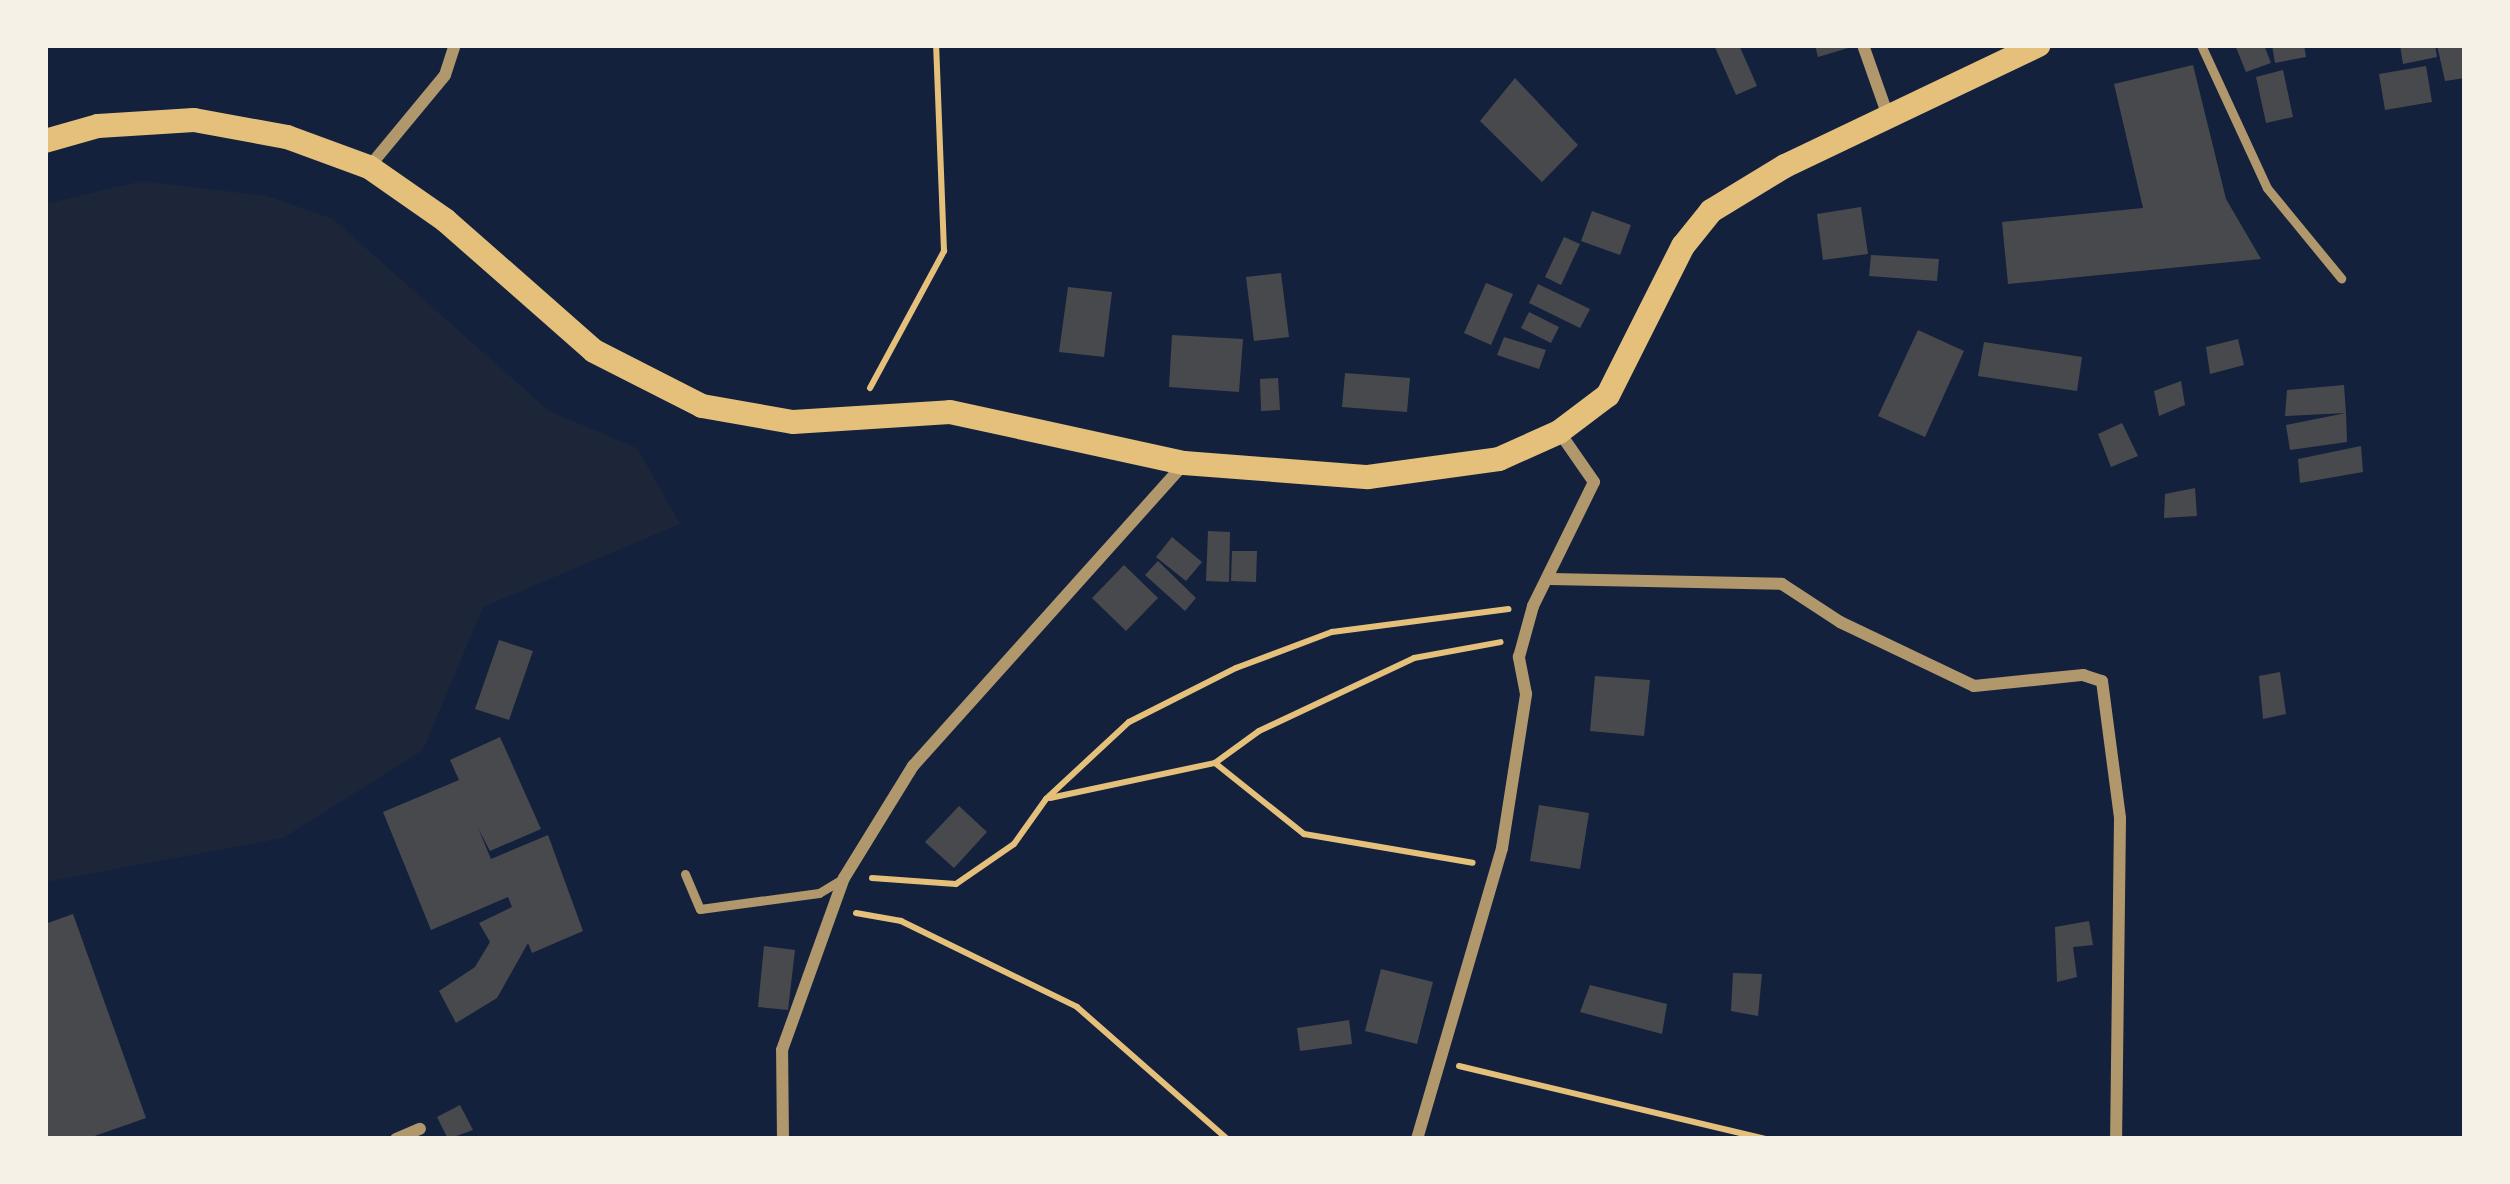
<!DOCTYPE html>
<html>
<head>
<meta charset="utf-8">
<style>
  body { margin:0 }
  #map { position:relative; width:2510px; height:1184px; overflow:hidden; background:#14213d; font-family:"Exo 2",sans-serif }
  div>[style] { position:absolute }
  .green>* { inset:0; background:#1d2539 }
  .building>* { inset:0; background:#48494c }
  .path>* { height:6px; margin:-3px; padding:0 3px; transform-origin:3px; border-radius:3px; background:#e5c07b }
  .service>* { height:9px; margin:-4.5px; padding:0 4.5px; transform-origin:4.5px; border-radius:4.5px; background:#b1986c }
  .minor>* { height:12px; margin:-6px; padding:0 6px; transform-origin:6px; border-radius:6px; background:#b1986c }
  .secondary>* { height:24px; margin:-12px; padding:0 12px; transform-origin:12px; border-radius:12px; background:#e5c07b }
  span { translate:-50% -50%; white-space:nowrap; text-align:center; line-height:1.15; -webkit-text-stroke:10px #f6f1e7; paint-order:stroke }
  .frame { position:absolute; inset:0; border:48px solid #f6f1e7; pointer-events:none }
</style>
</head>
<body>
<div id="map">
  <div class="green">
    <div style="clip-path:polygon(142px 181px,267px 196px,333px 219px,549px 411px,637px 448px,680px 524px,483px 607px,423px 750px,283px 838px,45px 882px,45px 204px)"></div>
  </div>
  <div class="building">
    <div style="clip-path:polygon(1714px 45px,1739px 45px,1757px 86px,1736px 95px)"></div>
    <div style="clip-path:polygon(1815px 45px,1855px 45px,1855px 46px,1818px 57px)"></div>
    <div style="clip-path:polygon(2235px 45px,2264px 45px,2271px 63px,2246px 72px)"></div>
    <div style="clip-path:polygon(2272px 45px,2304px 45px,2306px 57px,2275px 63px)"></div>
    <div style="clip-path:polygon(2400px 45px,2435px 45px,2437px 57px,2403px 64px)"></div>
    <div style="clip-path:polygon(2437px 45px,2465px 48px,2465px 78px,2445px 81px)"></div>
    <div style="clip-path:polygon(2193px 65px,2226px 199px,2261px 259px,2008px 284px,2002px 222px,2143px 208px,2114px 84px)"></div>
    <div style="clip-path:polygon(2426px 66px,2432px 102px,2385px 110px,2379px 74px)"></div>
    <div style="clip-path:polygon(2283px 70px,2293px 117px,2266px 123px,2256px 77px)"></div>
    <div style="clip-path:polygon(1515px 78px,1578px 145px,1542px 182px,1480px 121px)"></div>
    <div style="clip-path:polygon(1861px 207px,1868px 254px,1823px 260px,1817px 214px)"></div>
    <div style="clip-path:polygon(1592px 211px,1631px 225px,1620px 255px,1581px 241px)"></div>
    <div style="clip-path:polygon(1564px 237px,1580px 244px,1561px 285px,1545px 277px)"></div>
    <div style="clip-path:polygon(1871px 255px,1939px 259px,1937px 281px,1869px 276px)"></div>
    <div style="clip-path:polygon(1281px 273px,1289px 337px,1254px 341px,1246px 277px)"></div>
    <div style="clip-path:polygon(1486px 283px,1513px 294px,1491px 345px,1464px 333px)"></div>
    <div style="clip-path:polygon(1538px 284px,1590px 309px,1580px 328px,1529px 303px)"></div>
    <div style="clip-path:polygon(1068px 287px,1112px 292px,1104px 357px,1059px 352px)"></div>
    <div style="clip-path:polygon(1529px 312px,1559px 327px,1551px 343px,1521px 328px)"></div>
    <div style="clip-path:polygon(1918px 330px,1964px 351px,1925px 437px,1878px 416px)"></div>
    <div style="clip-path:polygon(1172px 335px,1243px 339px,1239px 392px,1169px 387px)"></div>
    <div style="clip-path:polygon(1504px 337px,1546px 350px,1539px 369px,1497px 355px)"></div>
    <div style="clip-path:polygon(2238px 339px,2244px 365px,2210px 374px,2206px 347px)"></div>
    <div style="clip-path:polygon(1984px 342px,2082px 357px,2077px 391px,1978px 376px)"></div>
    <div style="clip-path:polygon(1345px 373px,1410px 378px,1407px 412px,1342px 407px)"></div>
    <div style="clip-path:polygon(1278px 378px,1280px 410px,1261px 411px,1260px 379px)"></div>
    <div style="clip-path:polygon(2181px 381px,2185px 405px,2159px 416px,2154px 391px)"></div>
    <div style="clip-path:polygon(2344px 385px,2346px 413px,2347px 442px,2290px 450px,2286px 425px,2346px 413px,2285px 416px,2287px 390px)"></div>
    <div style="clip-path:polygon(2122px 423px,2138px 456px,2111px 467px,2098px 434px)"></div>
    <div style="clip-path:polygon(2361px 446px,2363px 472px,2300px 483px,2298px 459px)"></div>
    <div style="clip-path:polygon(2195px 488px,2197px 516px,2164px 518px,2165px 494px)"></div>
    <div style="clip-path:polygon(1208px 531px,1230px 532px,1229px 582px,1206px 581px)"></div>
    <div style="clip-path:polygon(1172px 537px,1202px 562px,1186px 581px,1156px 557px)"></div>
    <div style="clip-path:polygon(1232px 551px,1257px 551px,1256px 582px,1231px 581px)"></div>
    <div style="clip-path:polygon(1158px 561px,1196px 598px,1185px 611px,1145px 575px)"></div>
    <div style="clip-path:polygon(1124px 565px,1158px 598px,1126px 631px,1092px 598px)"></div>
    <div style="clip-path:polygon(499px 640px,533px 651px,509px 720px,475px 709px)"></div>
    <div style="clip-path:polygon(2280px 672px,2286px 714px,2263px 719px,2259px 676px)"></div>
    <div style="clip-path:polygon(1595px 676px,1650px 680px,1644px 736px,1590px 731px)"></div>
    <div style="clip-path:polygon(500px 737px,541px 829px,490px 851px,478px 828px,491px 859px,548px 835px,583px 931px,532px 953px,528px 943px,497px 998px,456px 1023px,439px 991px,475px 967px,490px 942px,479px 923px,512px 907px,508px 897px,431px 930px,383px 812px,459px 780px,450px 760px)"></div>
    <div style="clip-path:polygon(1539px 805px,1589px 813px,1580px 869px,1530px 861px)"></div>
    <div style="clip-path:polygon(959px 806px,987px 832px,954px 868px,925px 842px)"></div>
    <div style="clip-path:polygon(73px 914px,146px 1118px,86px 1139px,45px 1139px,45px 924px)"></div>
    <div style="clip-path:polygon(2089px 921px,2093px 945px,2073px 947px,2077px 977px,2057px 982px,2055px 927px)"></div>
    <div style="clip-path:polygon(764px 946px,795px 950px,788px 1010px,758px 1007px)"></div>
    <div style="clip-path:polygon(1381px 969px,1433px 982px,1417px 1044px,1365px 1031px)"></div>
    <div style="clip-path:polygon(1733px 973px,1762px 974px,1758px 1016px,1731px 1011px)"></div>
    <div style="clip-path:polygon(1590px 985px,1667px 1004px,1662px 1034px,1580px 1012px)"></div>
    <div style="clip-path:polygon(1349px 1020px,1352px 1044px,1300px 1051px,1297px 1028px)"></div>
    <div style="clip-path:polygon(460px 1105px,473px 1130px,448px 1139px,437px 1117px)"></div>
  </div>
  <div class="path">
    <div style="left:870px;top:388px;width:156px;rotate:-61.6deg"></div>
    <div style="left:944px;top:251px;width:206px;rotate:-92.2deg"></div>
    <div style="left:1215px;top:763px;width:54px;rotate:-36deg"></div>
    <div style="left:1259px;top:731px;width:171px;rotate:-25.2deg"></div>
    <div style="left:1414px;top:658px;width:88px;rotate:-10.4deg"></div>
    <div style="left:1050px;top:798px;width:169px;rotate:-12deg"></div>
    <div style="left:1215px;top:763px;width:114px;rotate:38.6deg"></div>
    <div style="left:1304px;top:834px;width:171px;rotate:9.7deg"></div>
    <div style="left:872px;top:878px;width:84px;rotate:4.1deg"></div>
    <div style="left:956px;top:884px;width:70px;rotate:-34.6deg"></div>
    <div style="left:1014px;top:844px;width:55px;rotate:-54.6deg"></div>
    <div style="left:1046px;top:799px;width:113px;rotate:-42.9deg"></div>
    <div style="left:1129px;top:722px;width:120px;rotate:-26.8deg"></div>
    <div style="left:1236px;top:668px;width:103px;rotate:-20.6deg"></div>
    <div style="left:1332px;top:632px;width:178px;rotate:-7.4deg"></div>
    <div style="left:856px;top:913px;width:46px;rotate:10.1deg"></div>
    <div style="left:901px;top:921px;width:196px;rotate:26deg"></div>
    <div style="left:1077px;top:1007px;width:200px;rotate:41.3deg"></div>
    <div style="left:1459px;top:1066px;width:315px;rotate:13.4deg"></div>
  </div>
  <div class="service">
    <div style="left:2201px;top:45px;width:157px;rotate:65.2deg"></div>
    <div style="left:2267px;top:188px;width:117px;rotate:50.6deg"></div>
    <div style="left:685px;top:874px;width:38px;rotate:67deg"></div>
    <div style="left:700px;top:909px;width:120px;rotate:-7.7deg"></div>
    <div style="left:819px;top:893px;width:29px;rotate:-31deg"></div>
  </div>
  <div class="minor">
    <div style="left:1863px;top:45px;width:78px;rotate:70.6deg"></div>
    <div style="left:369px;top:167px;width:119px;rotate:-50.4deg"></div>
    <div style="left:445px;top:75px;width:32px;rotate:-72deg"></div>
    <div style="left:1551px;top:579px;width:231px;rotate:1.2deg"></div>
    <div style="left:1782px;top:584px;width:69px;rotate:33.2deg"></div>
    <div style="left:1840px;top:622px;width:148px;rotate:25.5deg"></div>
    <div style="left:1974px;top:686px;width:110px;rotate:-5.8deg"></div>
    <div style="left:2083px;top:675px;width:20px;rotate:18deg"></div>
    <div style="left:2102px;top:681px;width:138px;rotate:82.5deg"></div>
    <div style="left:2120px;top:818px;width:321px;rotate:90.7deg"></div>
    <div style="left:396px;top:1139px;width:26px;rotate:-23deg"></div>
    <div style="left:783px;top:1139px;width:89px;rotate:-90.6deg"></div>
    <div style="left:782px;top:1050px;width:183px;rotate:-70.2deg"></div>
    <div style="left:844px;top:878px;width:132px;rotate:-58.4deg"></div>
    <div style="left:913px;top:766px;width:406px;rotate:-48.1deg"></div>
    <div style="left:1417px;top:1139px;width:303px;rotate:-73.7deg"></div>
    <div style="left:1502px;top:848px;width:156px;rotate:-81.1deg"></div>
    <div style="left:1526px;top:694px;width:38px;rotate:-101deg"></div>
    <div style="left:1519px;top:657px;width:53px;rotate:-74.6deg"></div>
    <div style="left:1533px;top:606px;width:138px;rotate:-63.8deg"></div>
    <div style="left:1594px;top:482px;width:60px;rotate:-124.8deg"></div>
  </div>
  <div class="secondary">
    <div style="left:45px;top:141px;width:55px;rotate:-15.8deg"></div>
    <div style="left:98px;top:126px;width:96px;rotate:-3.6deg"></div>
    <div style="left:194px;top:120px;width:95px;rotate:10.4deg"></div>
    <div style="left:287px;top:137px;width:87px;rotate:20.1deg"></div>
    <div style="left:369px;top:167px;width:93px;rotate:34.9deg"></div>
    <div style="left:445px;top:220px;width:198px;rotate:41.3deg"></div>
    <div style="left:594px;top:351px;width:121px;rotate:27deg"></div>
    <div style="left:702px;top:406px;width:92px;rotate:10deg"></div>
    <div style="left:793px;top:422px;width:157px;rotate:-3.6deg"></div>
    <div style="left:950px;top:412px;width:239px;rotate:12.3deg"></div>
    <div style="left:1184px;top:463px;width:185px;rotate:4.4deg"></div>
    <div style="left:1368px;top:477px;width:132px;rotate:-7.8deg"></div>
    <div style="left:1499px;top:459px;width:66px;rotate:-24.2deg"></div>
    <div style="left:1559px;top:432px;width:61px;rotate:-37.1deg"></div>
    <div style="left:1608px;top:395px;width:167px;rotate:-63.3deg"></div>
    <div style="left:1683px;top:246px;width:45px;rotate:-51.3deg"></div>
    <div style="left:1711px;top:211px;width:87px;rotate:-31.3deg"></div>
    <div style="left:1785px;top:166px;width:281px;rotate:-25.5deg"></div>
  </div>
  <div class="frame"></div>
</div>
</body>
</html>
